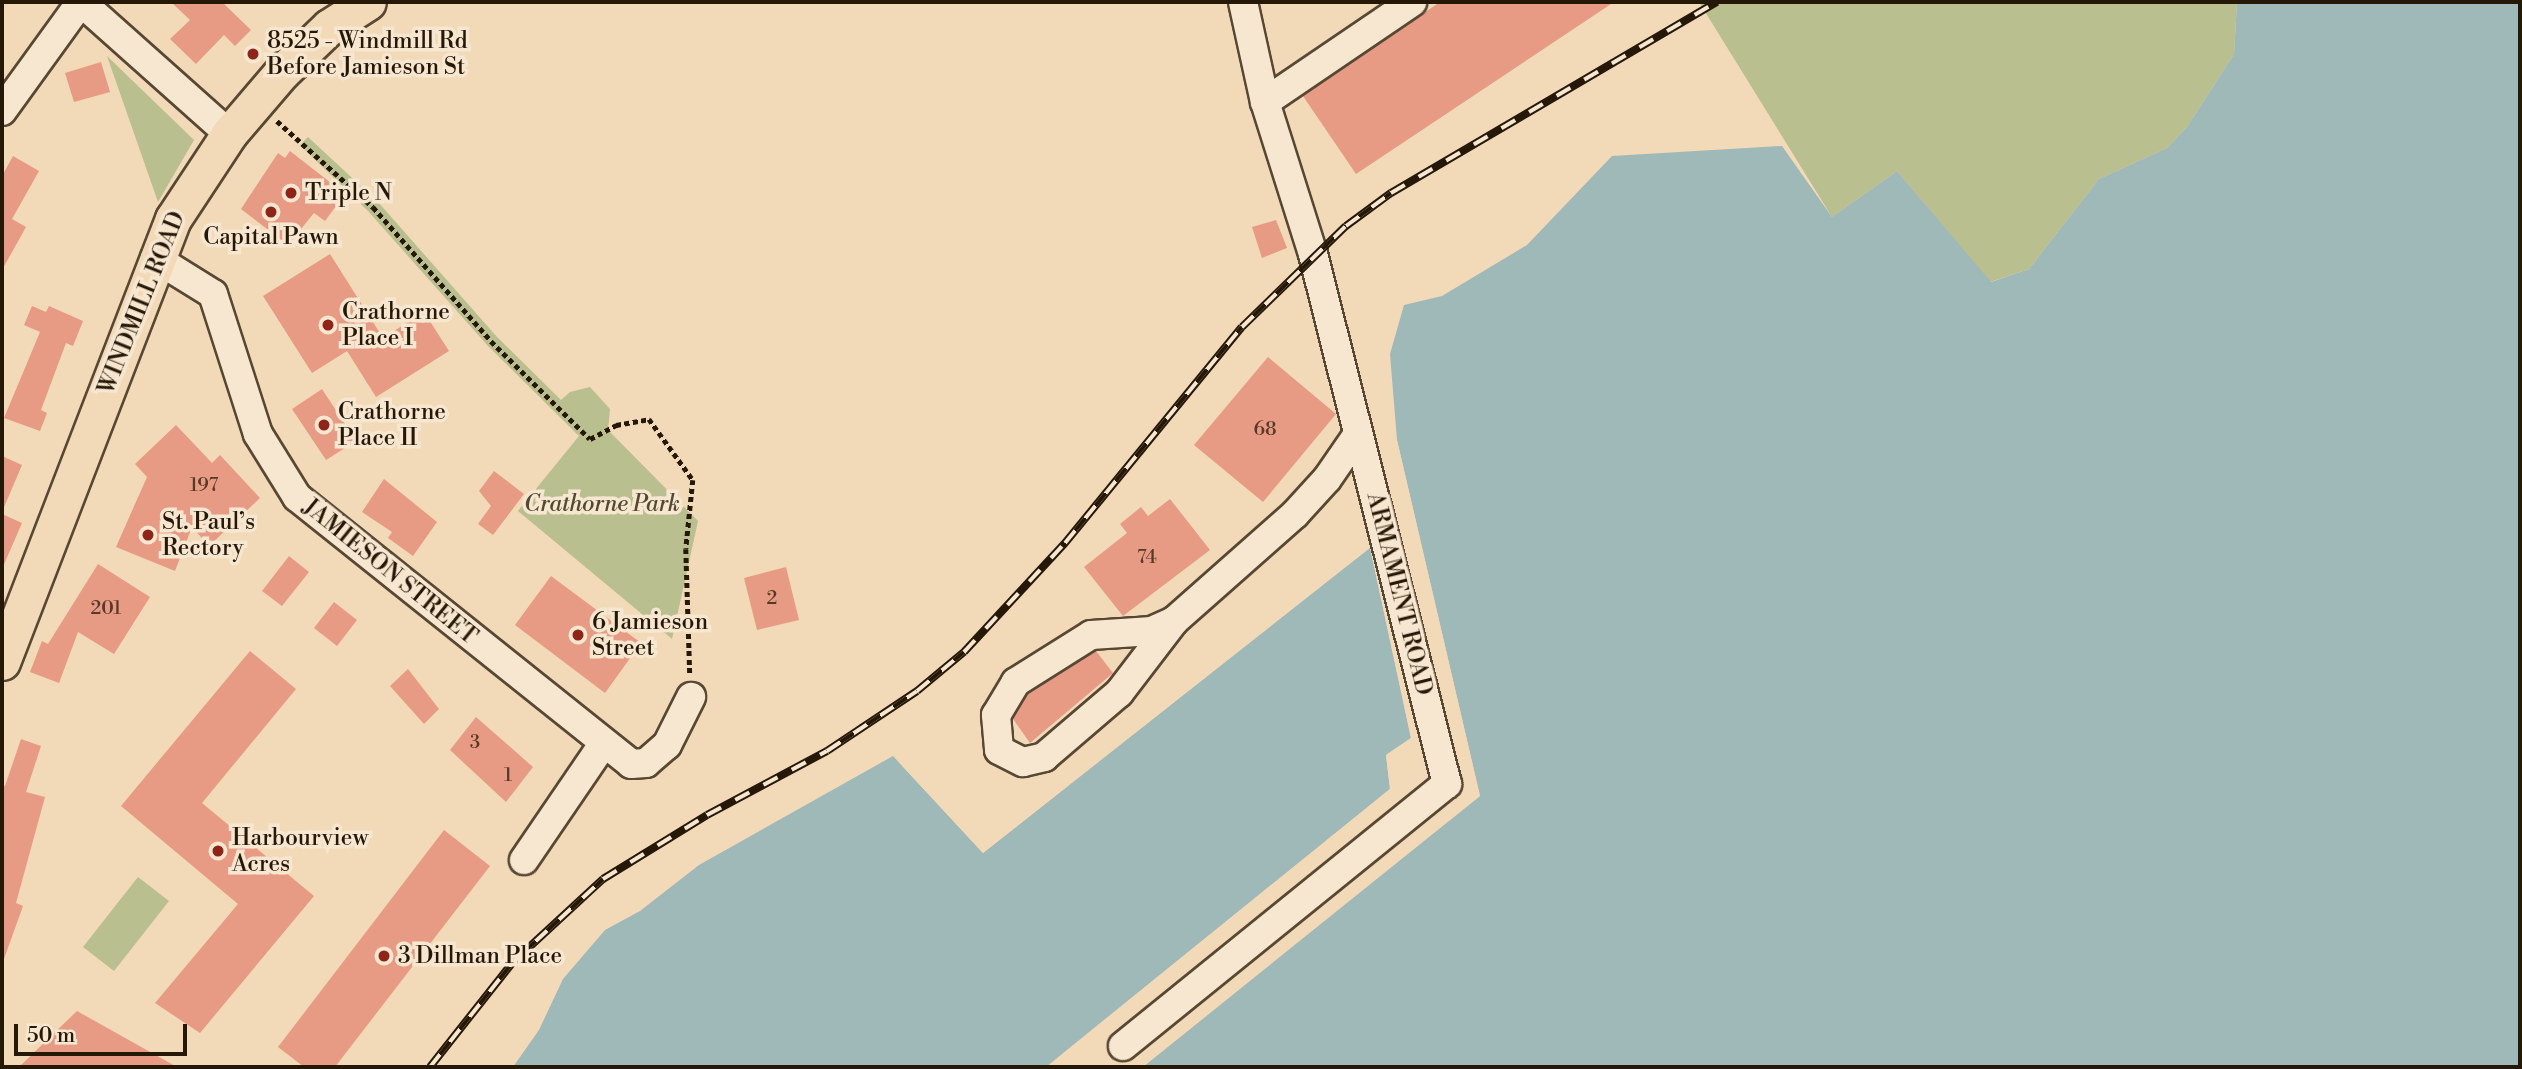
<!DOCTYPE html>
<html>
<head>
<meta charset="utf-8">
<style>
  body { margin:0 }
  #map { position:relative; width:2522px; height:1069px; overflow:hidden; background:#f2d9b7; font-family:"Libre Bodoni",serif }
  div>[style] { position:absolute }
  .green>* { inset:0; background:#b9bf8f }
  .water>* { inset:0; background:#9fb8b8 }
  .pier>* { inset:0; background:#f2d9b7 }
  .building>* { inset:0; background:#e79b84 }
  .path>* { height:4.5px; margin-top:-2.25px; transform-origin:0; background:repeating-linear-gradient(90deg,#251807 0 5px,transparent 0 8.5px) }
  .roads { filter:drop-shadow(2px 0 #584833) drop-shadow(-2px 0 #584833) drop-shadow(0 2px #584833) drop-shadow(0 -2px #584833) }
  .minor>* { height:28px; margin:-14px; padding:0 14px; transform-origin:14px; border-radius:14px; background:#f7e6d0 }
  .major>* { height:35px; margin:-17.5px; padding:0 17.5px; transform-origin:17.5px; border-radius:17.5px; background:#f2d9b7 }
  .rail>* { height:8px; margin-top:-4px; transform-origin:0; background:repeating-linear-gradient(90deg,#f7e6d0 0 16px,#251807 0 32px); box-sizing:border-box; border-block:2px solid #251807 }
  .dots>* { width:19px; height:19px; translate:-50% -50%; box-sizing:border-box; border:4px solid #f7e6d0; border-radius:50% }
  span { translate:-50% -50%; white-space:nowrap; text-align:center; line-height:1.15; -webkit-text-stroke:7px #f7e6d0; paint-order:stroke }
  .number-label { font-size:19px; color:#563926 }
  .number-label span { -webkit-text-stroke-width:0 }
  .poi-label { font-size:23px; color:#251807 }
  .left { translate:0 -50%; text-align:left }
  .street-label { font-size:23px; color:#251807 }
  .park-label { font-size:23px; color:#514a30; font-style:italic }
  .frame { position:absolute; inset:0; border:4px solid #251807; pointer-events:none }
  .scale { position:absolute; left:14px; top:1024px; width:173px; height:32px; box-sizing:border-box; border:4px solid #251807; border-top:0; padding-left:9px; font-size:21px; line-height:24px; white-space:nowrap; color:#251807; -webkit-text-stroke:5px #f7e6d0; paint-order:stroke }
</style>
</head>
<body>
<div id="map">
  <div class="green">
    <div style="clip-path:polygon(1699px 2px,2237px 2px,2234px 54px,2187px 127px,2167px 148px,2099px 179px,2029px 269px,1990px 282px,1897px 171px,1832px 217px)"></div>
    <div style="clip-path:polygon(107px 56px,194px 140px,158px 202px)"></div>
    <div style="clip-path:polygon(308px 137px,378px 202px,497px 337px,561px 400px,570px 392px,590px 387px,610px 409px,608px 430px,698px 521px,672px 639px,518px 511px,579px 436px,488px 346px,368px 211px,300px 145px)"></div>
    <div style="clip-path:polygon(138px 877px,169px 901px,114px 971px,83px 947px)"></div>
  </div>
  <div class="water">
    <div style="clip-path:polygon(2237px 2px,2520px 2px,2520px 1067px,1143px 1067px,1480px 796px,1397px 440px,1390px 354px,1404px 305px,1442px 296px,1527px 245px,1612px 156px,1782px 146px,1832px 217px,1897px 171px,1991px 282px,2029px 269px,2099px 179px,2167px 148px,2187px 127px,2234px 54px)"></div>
    <div style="clip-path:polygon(1370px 547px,1411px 738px,1386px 755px,1390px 789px,1046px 1067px,513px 1067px,539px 1030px,563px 979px,605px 930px,640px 911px,699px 865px,893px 756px,983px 853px)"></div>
  </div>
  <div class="pier">
    <div style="clip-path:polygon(1397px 440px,1480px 796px,1139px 1067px,1476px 795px,1399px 469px)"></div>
    <div style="clip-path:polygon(1367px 544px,1373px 545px,1414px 737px,1389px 757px,1393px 791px,1046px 1067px,1390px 789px,1386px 755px,1411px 738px,1370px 548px,983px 853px,893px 756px,983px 848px)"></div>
  </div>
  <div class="building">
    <div style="clip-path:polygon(171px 2px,222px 2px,251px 30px,235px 46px,224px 35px,196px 64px,170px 39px,190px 20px)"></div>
    <div style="clip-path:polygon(1440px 2px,1614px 2px,1356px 174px,1303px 96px)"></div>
    <div style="clip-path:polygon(101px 62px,110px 92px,74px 102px,65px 73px)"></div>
    <div style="clip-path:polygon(290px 151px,345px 194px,325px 221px,314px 213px,288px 245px,241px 209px,278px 153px,285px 158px)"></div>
    <div style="clip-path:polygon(13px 156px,39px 171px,12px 219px,26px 227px,2px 270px,2px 176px)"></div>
    <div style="clip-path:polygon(1276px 220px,1287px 248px,1262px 258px,1252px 227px)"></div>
    <div style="clip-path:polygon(330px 254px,383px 338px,424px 312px,449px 351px,376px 397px,347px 351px,312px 373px,263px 296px)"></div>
    <div style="clip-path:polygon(32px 306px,46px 312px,49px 306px,83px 321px,73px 346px,66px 343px,41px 410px,47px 413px,40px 431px,4px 418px,40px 332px,24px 325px)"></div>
    <div style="clip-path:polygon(1268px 357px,1336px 414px,1263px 502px,1194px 445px)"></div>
    <div style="clip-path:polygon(322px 389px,356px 441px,326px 460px,292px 409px)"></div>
    <div style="clip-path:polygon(176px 425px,212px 463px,220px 455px,260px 498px,209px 546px,192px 527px,175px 571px,116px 547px,147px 477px,135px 464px)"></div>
    <div style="clip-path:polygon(2px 456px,22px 465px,2px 512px)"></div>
    <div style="clip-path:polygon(494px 471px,524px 494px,493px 535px,478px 524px,491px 506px,479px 491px)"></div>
    <div style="clip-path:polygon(384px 479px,437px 522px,413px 556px,388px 538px,392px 532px,362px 512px)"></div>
    <div style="clip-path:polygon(1170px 499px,1210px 550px,1123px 616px,1084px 567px,1127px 533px,1120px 524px,1141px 507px,1148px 516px)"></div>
    <div style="clip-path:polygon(2px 514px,22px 523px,2px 569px)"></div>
    <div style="clip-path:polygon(289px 556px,309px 572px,282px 606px,262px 591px)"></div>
    <div style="clip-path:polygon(98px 564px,150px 597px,114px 654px,78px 632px,59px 683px,30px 672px,42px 641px,48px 644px)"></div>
    <div style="clip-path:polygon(786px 567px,799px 620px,757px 630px,744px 578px)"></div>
    <div style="clip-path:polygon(551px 576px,641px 643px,605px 693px,515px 625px)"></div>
    <div style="clip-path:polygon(334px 602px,357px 620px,337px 646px,314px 628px)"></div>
    <div style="clip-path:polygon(250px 651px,296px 689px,202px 803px,314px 896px,200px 1033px,155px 1003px,238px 904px,121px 806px)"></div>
    <div style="clip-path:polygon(1096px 651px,1113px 673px,1030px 743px,1013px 719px,1028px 694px)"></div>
    <div style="clip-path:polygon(408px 669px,439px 709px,424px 724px,390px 686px)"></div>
    <div style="clip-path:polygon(476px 717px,533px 767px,506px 802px,450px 750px)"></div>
    <div style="clip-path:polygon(21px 739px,41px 746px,26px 792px,45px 797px,16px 903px,23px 906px,4px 959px,2px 786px,5px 786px)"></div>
    <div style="clip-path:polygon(444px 830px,490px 866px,335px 1067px,304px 1067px,278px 1047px)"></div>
    <div style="clip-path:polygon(77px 1011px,177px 1067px,19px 1067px)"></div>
  </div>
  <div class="path">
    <div style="left:277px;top:121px;width:129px;rotate:41.9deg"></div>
    <div style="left:373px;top:207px;width:179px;rotate:48.6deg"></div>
    <div style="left:491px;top:341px;width:139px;rotate:44.7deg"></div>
    <div style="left:590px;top:439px;width:30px;rotate:-28deg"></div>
    <div style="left:616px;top:425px;width:34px;rotate:-10deg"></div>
    <div style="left:649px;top:419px;width:75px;rotate:54.2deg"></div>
    <div style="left:693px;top:480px;width:69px;rotate:95.8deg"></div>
    <div style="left:686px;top:549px;width:125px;rotate:88.2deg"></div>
  </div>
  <div class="roads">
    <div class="minor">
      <div style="left:81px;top:2px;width:198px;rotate:41.7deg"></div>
      <div style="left:1265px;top:102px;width:178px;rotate:-34.2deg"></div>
      <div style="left:2px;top:111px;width:135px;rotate:-54.1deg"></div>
      <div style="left:155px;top:258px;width:68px;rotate:31.8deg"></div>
      <div style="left:213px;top:294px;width:147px;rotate:72.2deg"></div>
      <div style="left:258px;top:434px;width:74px;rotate:58.2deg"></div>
      <div style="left:297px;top:497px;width:428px;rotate:38.6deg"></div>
      <div style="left:631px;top:764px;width:15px;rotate:-4deg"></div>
      <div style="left:646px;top:763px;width:28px;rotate:-41deg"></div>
      <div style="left:667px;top:745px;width:54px;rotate:-63.4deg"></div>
      <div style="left:1174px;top:621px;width:24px;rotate:156deg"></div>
      <div style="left:1152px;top:631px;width:61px;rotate:176.2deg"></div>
      <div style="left:1091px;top:635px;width:89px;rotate:147.9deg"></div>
      <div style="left:1016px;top:682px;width:39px;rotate:121deg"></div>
      <div style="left:996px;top:715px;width:35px;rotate:85deg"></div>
      <div style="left:999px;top:750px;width:27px;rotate:27deg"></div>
      <div style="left:1023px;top:762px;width:22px;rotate:-13deg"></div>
      <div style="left:1044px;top:757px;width:99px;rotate:-40.5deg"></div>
      <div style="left:1119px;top:693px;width:91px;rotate:-52.6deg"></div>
      <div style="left:1174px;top:621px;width:162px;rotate:-41.5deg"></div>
      <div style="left:1295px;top:514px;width:47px;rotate:-47.6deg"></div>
      <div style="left:1327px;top:479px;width:55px;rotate:-55.4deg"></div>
      <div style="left:524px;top:860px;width:140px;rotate:-55.7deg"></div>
      <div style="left:1123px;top:1046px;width:417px;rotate:-39deg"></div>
      <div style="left:1447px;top:784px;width:547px;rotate:-104.19deg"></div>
      <div style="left:1313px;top:254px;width:159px;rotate:-107.5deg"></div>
      <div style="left:1265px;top:102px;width:102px;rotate:-102.4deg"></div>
    </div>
    <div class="major">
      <div style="left:2px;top:662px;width:475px;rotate:-68.9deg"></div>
      <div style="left:173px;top:219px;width:102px;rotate:-56.6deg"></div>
      <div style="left:229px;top:134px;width:82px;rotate:-49.5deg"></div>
      <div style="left:282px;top:72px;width:65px;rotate:-43.8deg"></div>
      <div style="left:329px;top:27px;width:46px;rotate:-32.7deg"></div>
    </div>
  </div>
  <div class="rail">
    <div style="left:430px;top:1067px;width:132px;rotate:-51.7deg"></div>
    <div style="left:512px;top:963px;width:124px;rotate:-42.7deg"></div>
    <div style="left:603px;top:879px;width:122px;rotate:-31.6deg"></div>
    <div style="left:707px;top:815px;width:136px;rotate:-28.1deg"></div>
    <div style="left:827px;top:751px;width:108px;rotate:-33.7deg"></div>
    <div style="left:917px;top:691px;width:61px;rotate:-39.7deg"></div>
    <div style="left:964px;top:652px;width:149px;rotate:-47.2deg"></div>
    <div style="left:1065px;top:543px;width:279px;rotate:-50.7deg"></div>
    <div style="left:1242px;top:327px;width:145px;rotate:-44.2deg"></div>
    <div style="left:1346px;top:226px;width:56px;rotate:-36.3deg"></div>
    <div style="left:1391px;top:193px;width:378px;rotate:-30.4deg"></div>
  </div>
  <div class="dots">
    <div style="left:253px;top:54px;background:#8f2418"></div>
    <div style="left:291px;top:193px;background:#8f2418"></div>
    <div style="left:271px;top:212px;background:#8f2418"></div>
    <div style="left:328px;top:325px;background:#8f2418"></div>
    <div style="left:324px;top:425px;background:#8f2418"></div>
    <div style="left:148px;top:535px;background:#8f2418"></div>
    <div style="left:578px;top:635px;background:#8f2418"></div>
    <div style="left:218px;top:851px;background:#8f2418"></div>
    <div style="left:384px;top:956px;background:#8f2418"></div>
  </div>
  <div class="number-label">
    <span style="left:1265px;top:430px">68</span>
    <span style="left:204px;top:486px">197</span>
    <span style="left:1147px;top:558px">74</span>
    <span style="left:772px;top:599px">2</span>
    <span style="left:106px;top:609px">201</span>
    <span style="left:475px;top:743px">3</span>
    <span style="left:508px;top:776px">1</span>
  </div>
  <div class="poi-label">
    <span class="left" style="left:267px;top:54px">8525 - Windmill Rd<br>Before Jamieson St</span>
    <span class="left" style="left:305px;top:193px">Triple N</span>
    <span style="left:271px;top:237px">Capital Pawn</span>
    <span class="left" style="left:342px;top:325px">Crathorne<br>Place I</span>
    <span class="left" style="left:338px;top:425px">Crathorne<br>Place II</span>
    <span class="left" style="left:162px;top:535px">St. Paul’s<br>Rectory</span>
    <span class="left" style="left:592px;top:635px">6 Jamieson<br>Street</span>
    <span class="left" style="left:232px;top:851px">Harbourview<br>Acres</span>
    <span class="left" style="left:398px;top:956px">3 Dillman Place</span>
  </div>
  <div class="street-label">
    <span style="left:142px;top:303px;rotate:-68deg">WINDMILL ROAD</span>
    <span style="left:390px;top:572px;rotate:39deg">JAMIESON STREET</span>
    <span style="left:1399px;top:594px;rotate:76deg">ARMAMENT ROAD</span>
  </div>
  <div class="park-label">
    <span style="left:602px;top:504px">Crathorne Park</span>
  </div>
  <div class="frame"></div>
  <div class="scale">50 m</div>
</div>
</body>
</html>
